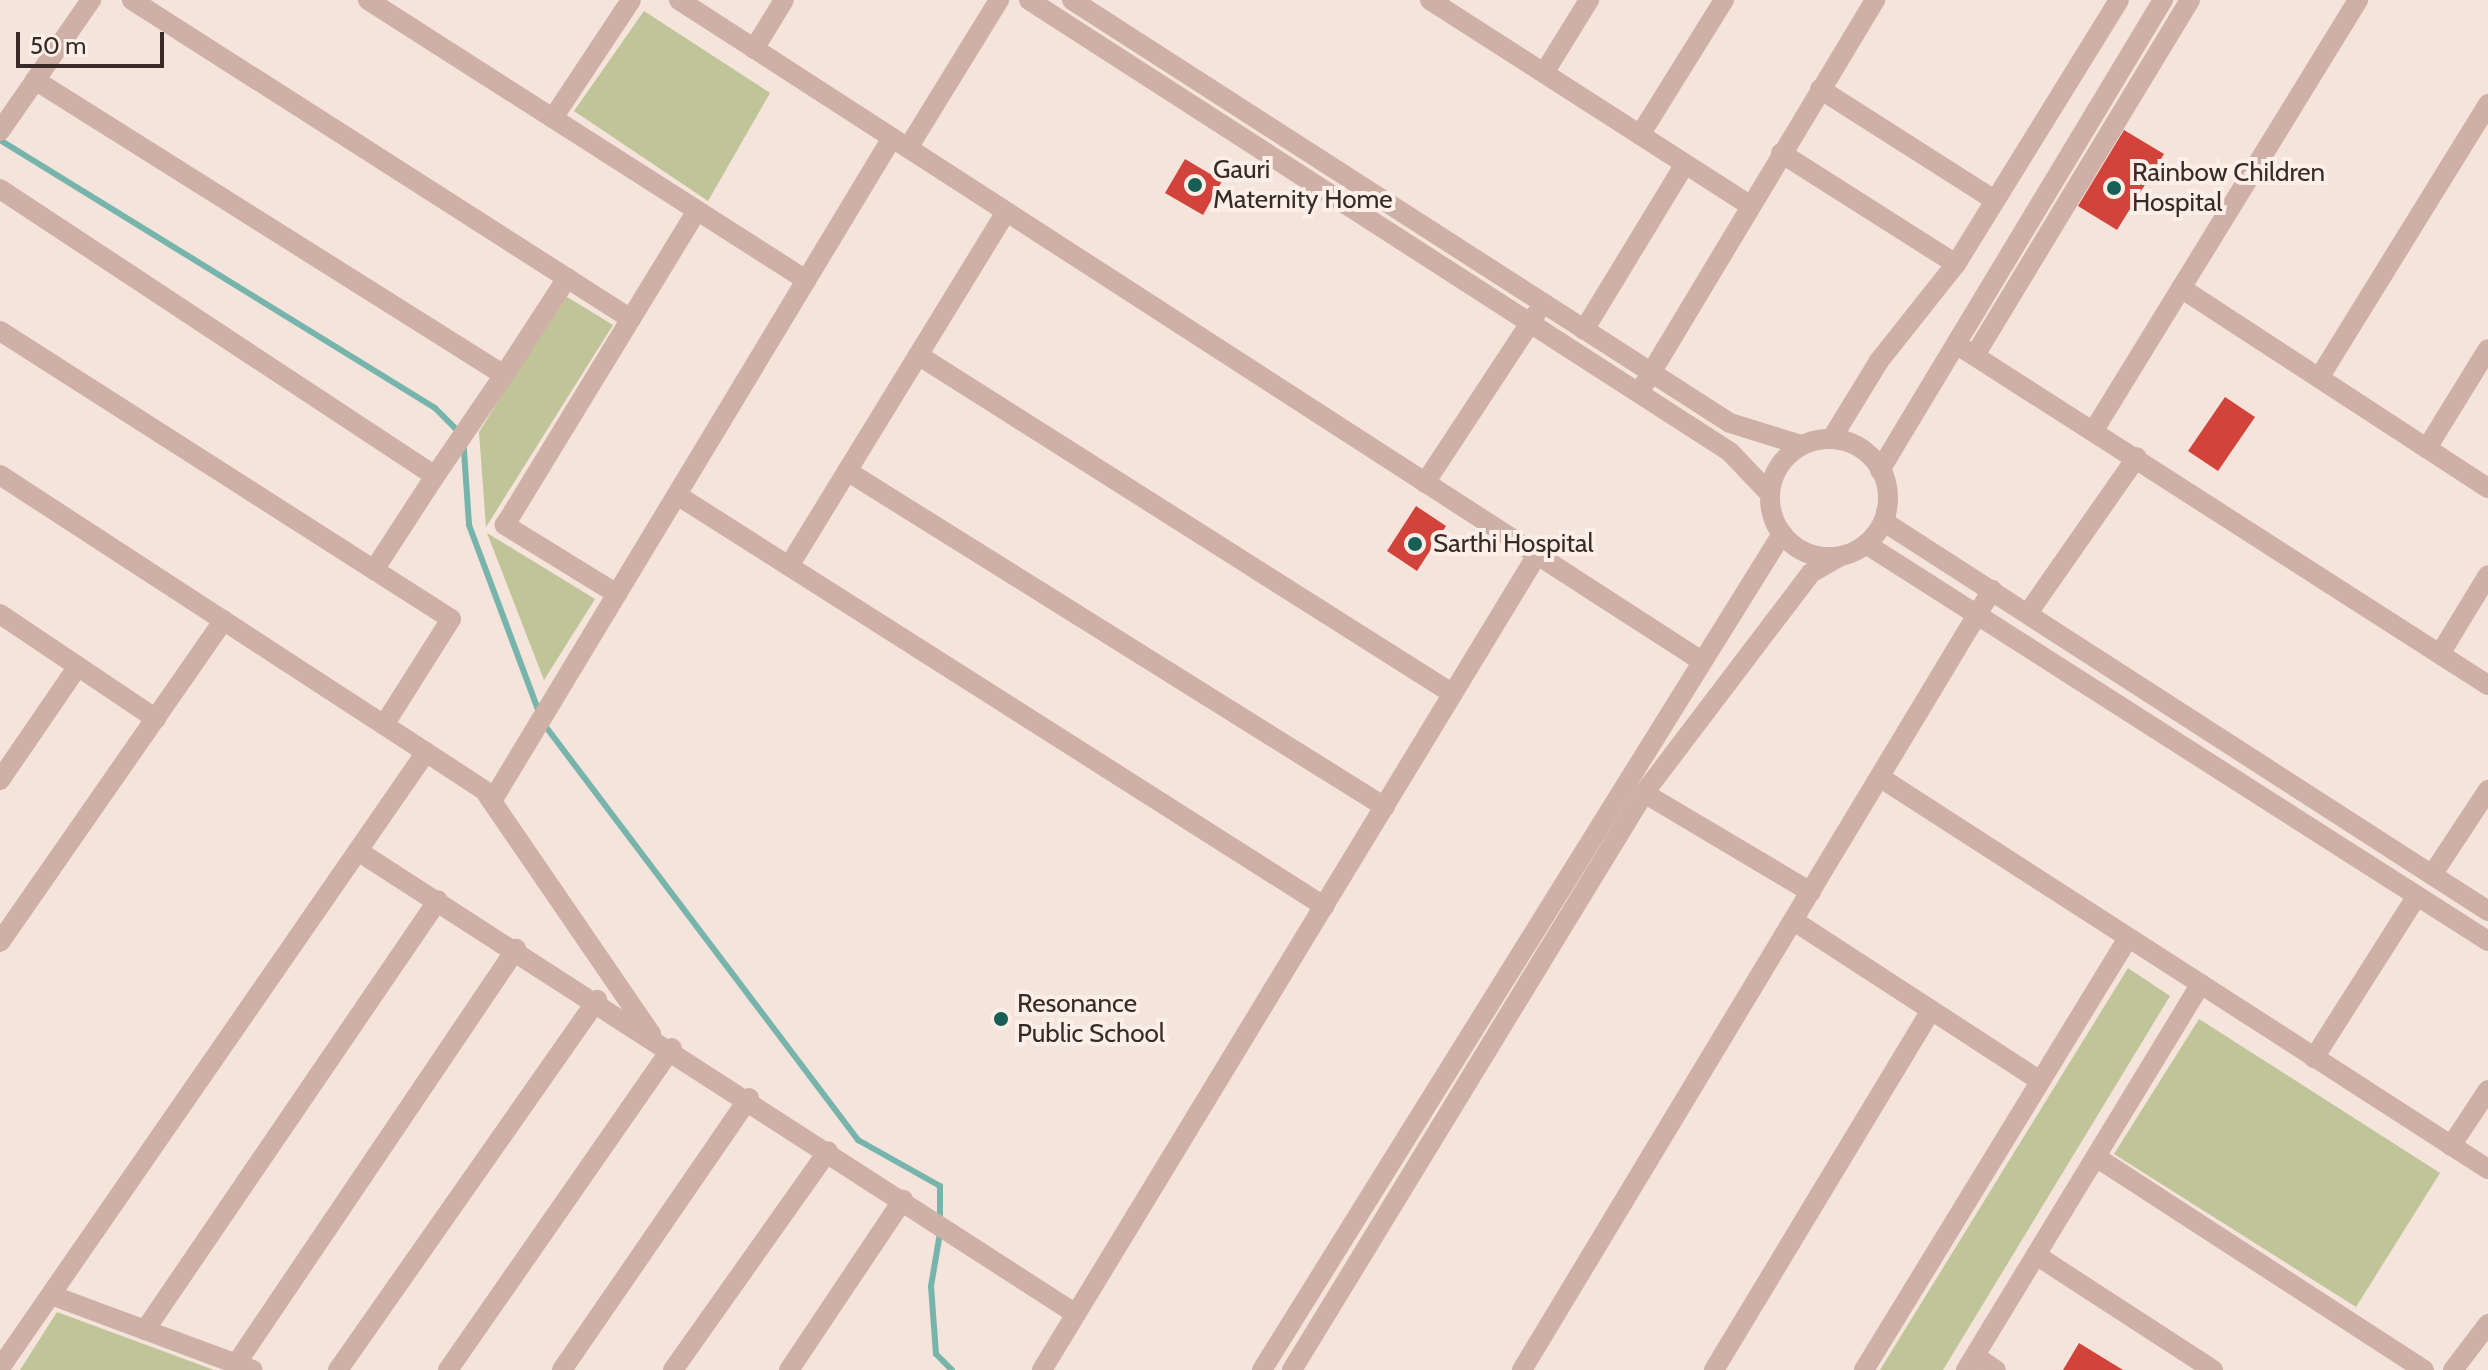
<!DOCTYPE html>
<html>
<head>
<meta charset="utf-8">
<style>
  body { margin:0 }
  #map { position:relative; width:2488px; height:1370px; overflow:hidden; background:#f4e4db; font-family:Cabin,sans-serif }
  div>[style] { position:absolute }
  .green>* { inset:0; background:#bfc599 }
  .stream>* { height:6px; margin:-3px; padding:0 3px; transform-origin:3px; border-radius:3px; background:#77b4ab }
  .building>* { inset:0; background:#d2433c }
  .minor>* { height:20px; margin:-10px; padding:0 10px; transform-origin:10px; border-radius:10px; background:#ceb0a6 }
  .minor>.ring { margin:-10px; padding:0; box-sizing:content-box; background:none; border:20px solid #ceb0a6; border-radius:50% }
  .dots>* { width:22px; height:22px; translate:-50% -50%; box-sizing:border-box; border:4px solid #fbefe8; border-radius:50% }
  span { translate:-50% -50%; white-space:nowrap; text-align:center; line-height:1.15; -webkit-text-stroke:8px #fbefe8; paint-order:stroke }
  .poi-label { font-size:26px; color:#392a27 }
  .left { translate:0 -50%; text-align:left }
  .scale { position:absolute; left:16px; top:32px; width:148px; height:36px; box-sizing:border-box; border:4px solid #392a27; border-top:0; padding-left:10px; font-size:24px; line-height:28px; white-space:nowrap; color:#392a27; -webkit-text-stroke:6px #fbefe8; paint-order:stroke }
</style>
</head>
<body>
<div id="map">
  <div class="green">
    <div style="clip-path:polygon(644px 11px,770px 93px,708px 201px,574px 111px)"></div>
    <div style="clip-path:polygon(564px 295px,613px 325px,486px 527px,479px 432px)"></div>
    <div style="clip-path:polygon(487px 533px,595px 599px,544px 680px)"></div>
    <div style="clip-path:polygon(2128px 968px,2170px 996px,1943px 1370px,1880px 1370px)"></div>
    <div style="clip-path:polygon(2199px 1019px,2440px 1173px,2356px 1307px,2114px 1154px)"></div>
    <div style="clip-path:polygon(57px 1312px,214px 1370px,20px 1370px)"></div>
  </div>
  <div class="stream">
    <div style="left:0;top:140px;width:511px;rotate:31.64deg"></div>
    <div style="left:435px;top:408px;width:40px;rotate:45deg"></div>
    <div style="left:463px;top:436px;width:89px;rotate:86.1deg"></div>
    <div style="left:469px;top:525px;width:200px;rotate:69.5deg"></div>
    <div style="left:543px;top:723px;width:523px;rotate:52.93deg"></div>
    <div style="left:858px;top:1140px;width:94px;rotate:29.3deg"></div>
    <div style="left:940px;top:1186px;width:36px;rotate:90deg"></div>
    <div style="left:940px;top:1233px;width:54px;rotate:99.6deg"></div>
    <div style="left:931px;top:1286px;width:68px;rotate:85.8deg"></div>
    <div style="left:936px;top:1354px;width:23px;rotate:45deg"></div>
  </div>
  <div class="building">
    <div style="clip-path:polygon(2124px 130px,2164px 154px,2117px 230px,2078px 206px)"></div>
    <div style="clip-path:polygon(1185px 159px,1222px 181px,1203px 215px,1165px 193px)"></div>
    <div style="clip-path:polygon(2225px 397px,2255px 417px,2218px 471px,2188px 451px)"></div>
    <div style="clip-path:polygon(1416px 506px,1446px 526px,1417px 571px,1387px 551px)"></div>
    <div style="clip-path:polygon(2079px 1343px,2123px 1370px,2063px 1370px)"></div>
  </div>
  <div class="minor">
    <div style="left:132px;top:0;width:592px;rotate:32.59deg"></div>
    <div style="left:368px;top:0;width:520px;rotate:32.59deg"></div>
    <div style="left:679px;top:0;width:1216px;rotate:32.88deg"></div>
    <div style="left:1029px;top:0;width:834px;rotate:32.81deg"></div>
    <div style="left:1730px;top:452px;width:58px;rotate:46.4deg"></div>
    <div style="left:1072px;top:0;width:782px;rotate:32.74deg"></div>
    <div style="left:1730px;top:423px;width:74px;rotate:17.2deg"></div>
    <div style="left:1430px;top:0;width:379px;rotate:32.7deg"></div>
    <div style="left:754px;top:49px;width:57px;rotate:-58.5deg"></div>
    <div style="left:1544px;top:73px;width:86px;rotate:-58.3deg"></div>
    <div style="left:35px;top:80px;width:554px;rotate:32.17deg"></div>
    <div style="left:504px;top:375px;width:116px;rotate:-57deg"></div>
    <div style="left:1820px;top:89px;width:206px;rotate:32.5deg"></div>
    <div style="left:553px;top:118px;width:141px;rotate:-56.5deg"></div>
    <div style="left:0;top:131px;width:160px;rotate:-55.2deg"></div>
    <div style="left:1640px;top:135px;width:159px;rotate:-58.1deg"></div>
    <div style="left:908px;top:148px;width:174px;rotate:-58.4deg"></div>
    <div style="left:1781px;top:153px;width:207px;rotate:32.4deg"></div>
    <div style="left:0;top:189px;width:521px;rotate:33.42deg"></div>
    <div style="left:435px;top:476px;width:112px;rotate:123deg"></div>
    <div style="left:2181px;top:288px;width:366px;rotate:33.1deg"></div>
    <div style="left:1584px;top:330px;width:194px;rotate:-58.7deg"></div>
    <div style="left:0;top:331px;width:535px;rotate:32.56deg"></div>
    <div style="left:451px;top:619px;width:125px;rotate:122.3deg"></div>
    <div style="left:1956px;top:344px;width:632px;rotate:32.66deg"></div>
    <div style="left:918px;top:355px;width:633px;rotate:32.36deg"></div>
    <div style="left:1975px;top:355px;width:415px;rotate:-58.8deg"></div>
    <div style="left:2319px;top:378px;width:322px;rotate:-58.3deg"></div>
    <div style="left:1645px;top:383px;width:447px;rotate:-59deg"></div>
    <div style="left:2094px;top:430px;width:505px;rotate:-58.45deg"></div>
    <div style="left:1832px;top:438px;width:90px;rotate:-58.6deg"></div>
    <div style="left:1879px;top:361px;width:124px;rotate:-51.6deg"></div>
    <div style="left:1956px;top:264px;width:310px;rotate:-58.3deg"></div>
    <div class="ring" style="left:1770px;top:439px;width:98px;height:98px"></div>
    <div style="left:2427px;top:448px;width:116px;rotate:-58.4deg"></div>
    <div style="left:1880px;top:470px;width:549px;rotate:-58.95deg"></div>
    <div style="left:847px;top:471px;width:634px;rotate:31.99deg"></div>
    <div style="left:0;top:475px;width:577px;rotate:33.06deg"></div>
    <div style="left:484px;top:790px;width:296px;rotate:55.6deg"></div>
    <div style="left:435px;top:476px;width:122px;rotate:-55.7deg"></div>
    <div style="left:1425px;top:483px;width:202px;rotate:-56.7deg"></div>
    <div style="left:677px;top:495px;width:767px;rotate:32.43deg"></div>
    <div style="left:1886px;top:512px;width:11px;rotate:90deg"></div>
    <div style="left:1886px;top:523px;width:716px;rotate:32.8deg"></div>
    <div style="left:1866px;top:544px;width:738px;rotate:32.55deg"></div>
    <div style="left:789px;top:566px;width:415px;rotate:-58.5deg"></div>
    <div style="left:617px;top:594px;width:132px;rotate:-148.4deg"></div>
    <div style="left:505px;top:525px;width:368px;rotate:-58.6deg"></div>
    <div style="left:2028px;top:613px;width:190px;rotate:-55.1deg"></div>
    <div style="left:0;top:614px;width:188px;rotate:33.9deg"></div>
    <div style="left:2440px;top:654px;width:92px;rotate:-58.7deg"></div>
    <div style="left:1881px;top:778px;width:722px;rotate:32.79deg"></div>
    <div style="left:0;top:780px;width:138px;rotate:-55.6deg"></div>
    <div style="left:1644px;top:793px;width:194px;rotate:30.7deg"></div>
    <div style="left:492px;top:801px;width:774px;rotate:-58.9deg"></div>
    <div style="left:358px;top:851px;width:854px;rotate:32.82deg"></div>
    <div style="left:2432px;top:875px;width:102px;rotate:-56.6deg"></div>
    <div style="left:1794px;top:921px;width:293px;rotate:33deg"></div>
    <div style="left:0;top:942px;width:392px;rotate:-55.2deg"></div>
    <div style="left:2314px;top:1058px;width:192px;rotate:-57.6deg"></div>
    <div style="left:2451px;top:1146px;width:67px;rotate:-56.5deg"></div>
    <div style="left:2096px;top:1157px;width:391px;rotate:33deg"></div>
    <div style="left:2036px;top:1255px;width:211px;rotate:33deg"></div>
    <div style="left:51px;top:1295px;width:215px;rotate:20.4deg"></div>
    <div style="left:145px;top:1330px;width:520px;rotate:-55.73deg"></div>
    <div style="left:1975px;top:1356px;width:25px;rotate:34deg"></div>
    <div style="left:236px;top:1364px;width:501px;rotate:-55.99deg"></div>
    <div style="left:0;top:1368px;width:749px;rotate:-55.33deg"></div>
    <div style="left:338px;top:1370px;width:452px;rotate:-55deg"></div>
    <div style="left:448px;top:1370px;width:392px;rotate:-55.2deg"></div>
    <div style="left:562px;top:1370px;width:330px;rotate:-55.5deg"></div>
    <div style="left:673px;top:1370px;width:268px;rotate:-54.7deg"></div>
    <div style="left:789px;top:1370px;width:205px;rotate:-56.2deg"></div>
    <div style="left:1042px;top:1370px;width:954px;rotate:-58.73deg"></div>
    <div style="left:1262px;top:1370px;width:985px;rotate:-58.12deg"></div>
    <div style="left:1292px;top:1370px;width:676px;rotate:-58.61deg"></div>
    <div style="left:1644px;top:793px;width:276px;rotate:-52.8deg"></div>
    <div style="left:1811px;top:573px;width:32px;rotate:-30deg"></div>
    <div style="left:1522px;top:1370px;width:911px;rotate:-58.93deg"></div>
    <div style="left:1714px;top:1370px;width:420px;rotate:-58.9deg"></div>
    <div style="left:1864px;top:1370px;width:506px;rotate:-58.57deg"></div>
    <div style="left:1966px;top:1370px;width:452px;rotate:-58.7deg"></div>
    <div style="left:2453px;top:1370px;width:58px;rotate:-52.7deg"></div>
  </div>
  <div class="dots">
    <div style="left:1195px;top:185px;background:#185f56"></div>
    <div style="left:2114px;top:188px;background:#185f56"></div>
    <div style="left:1415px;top:544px;background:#185f56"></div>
    <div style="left:1001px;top:1019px;background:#185f56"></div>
  </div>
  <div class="poi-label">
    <span class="left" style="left:1213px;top:185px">Gauri<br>Maternity Home</span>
    <span class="left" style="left:2132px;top:188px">Rainbow Children<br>Hospital</span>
    <span class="left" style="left:1433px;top:544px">Sarthi Hospital</span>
    <span class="left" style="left:1017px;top:1019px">Resonance<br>Public School</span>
  </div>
  <div class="scale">50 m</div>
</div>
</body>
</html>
